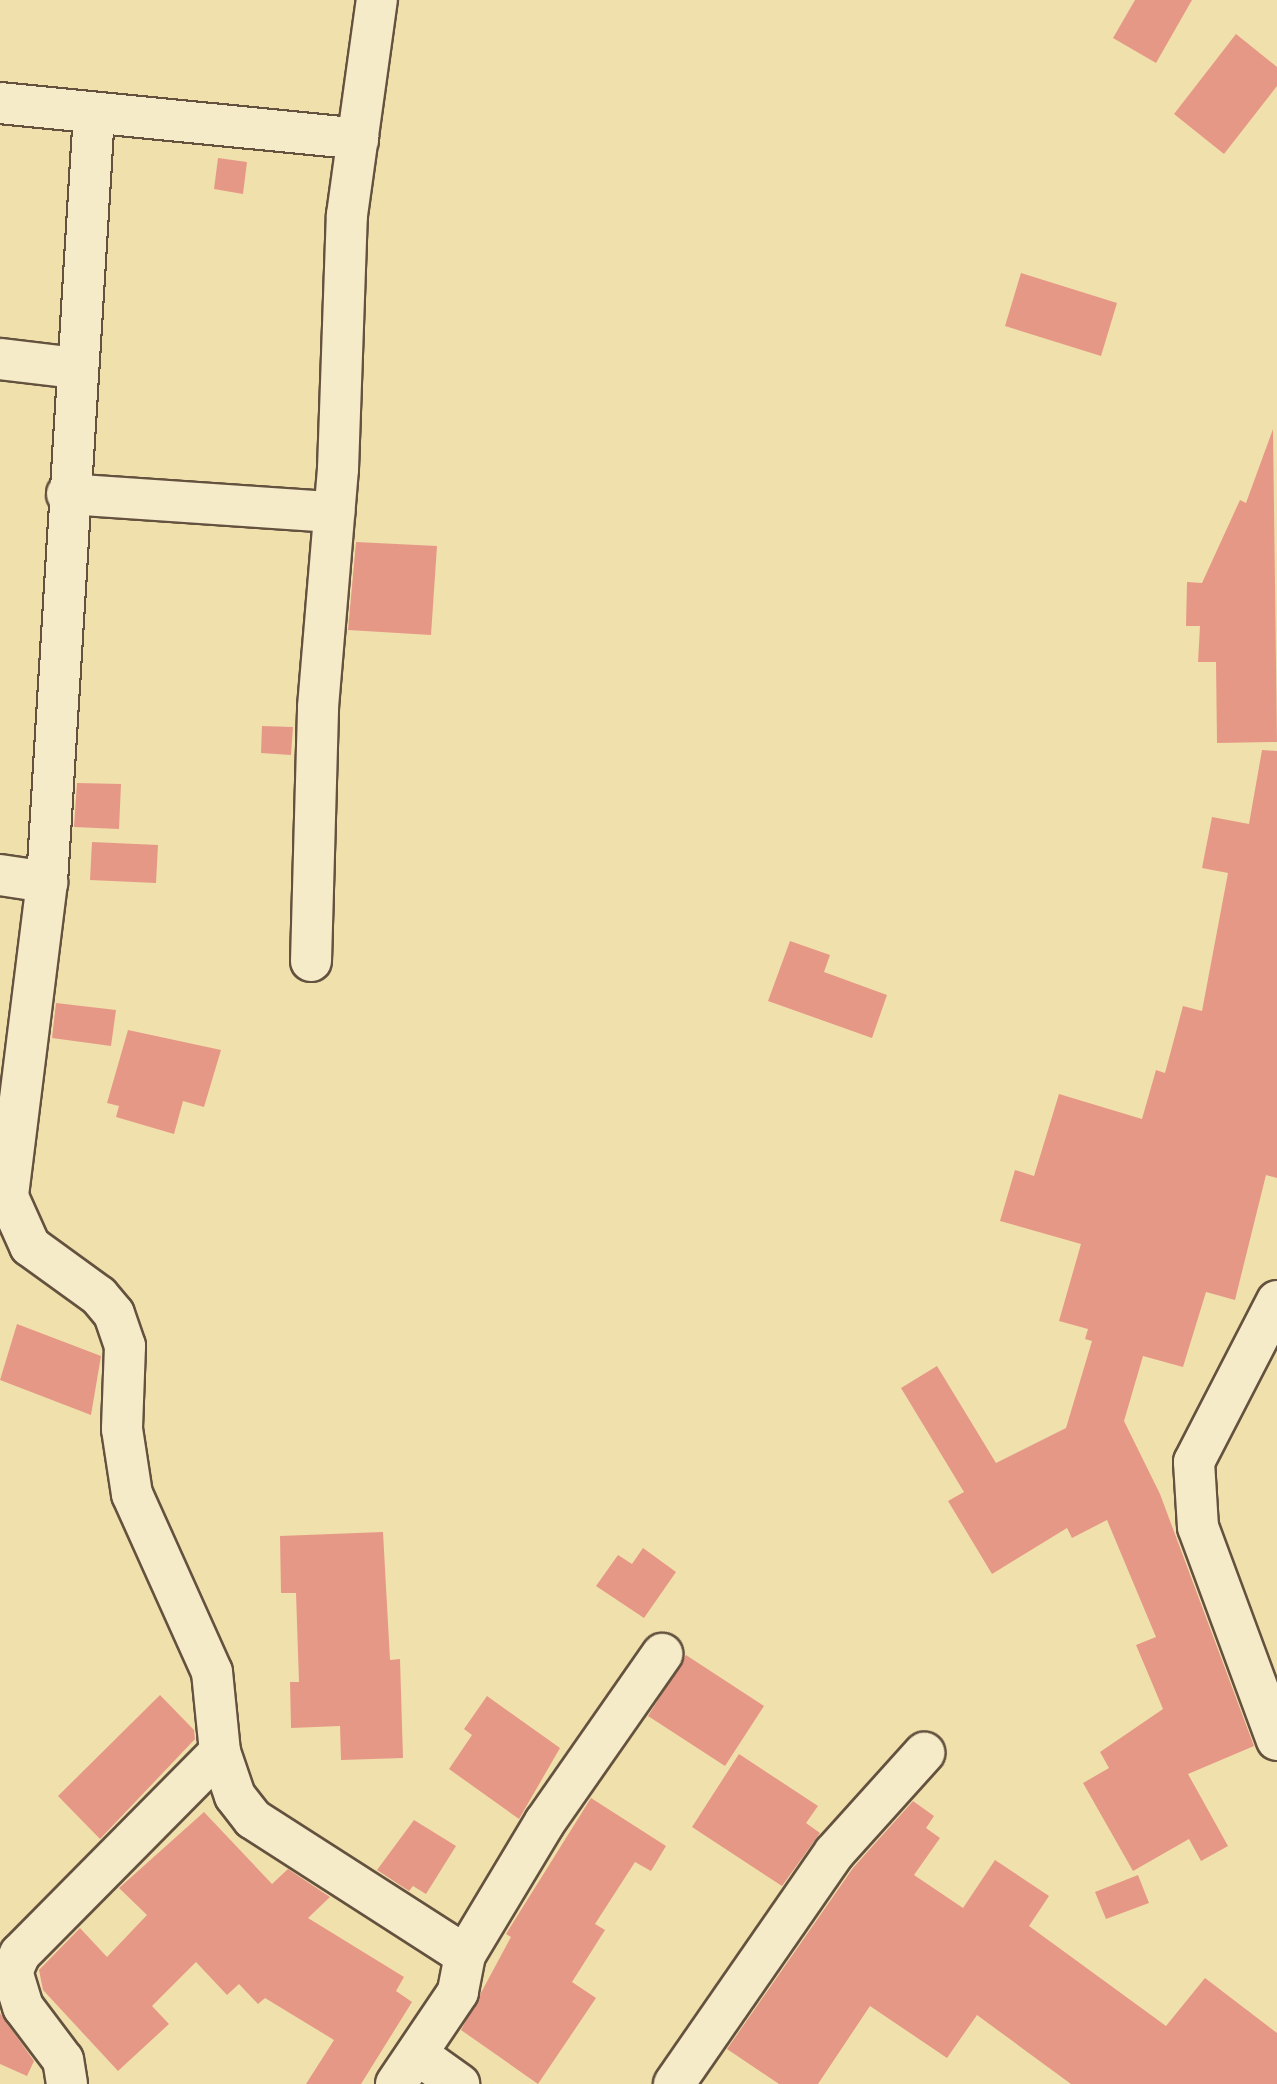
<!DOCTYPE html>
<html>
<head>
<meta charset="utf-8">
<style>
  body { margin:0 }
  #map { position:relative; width:1277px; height:2084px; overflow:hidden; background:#f0e0ac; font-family:"Gentium Book Plus",serif }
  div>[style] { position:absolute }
  .building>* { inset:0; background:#e69887 }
  .roads { filter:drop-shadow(2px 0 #64523f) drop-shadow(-2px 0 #64523f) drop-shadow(0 2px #64523f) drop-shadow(0 -2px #64523f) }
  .minor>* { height:40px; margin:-20px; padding:0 20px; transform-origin:20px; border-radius:20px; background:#f5ebc9 }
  span { translate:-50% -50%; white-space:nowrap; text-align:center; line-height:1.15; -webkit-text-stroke:10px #f5ebc9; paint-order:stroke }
</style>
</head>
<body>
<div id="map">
  <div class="building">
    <div style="clip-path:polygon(1135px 0,1192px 0,1156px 63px,1113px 38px)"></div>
    <div style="clip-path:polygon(1236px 34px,1277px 67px,1277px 86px,1224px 154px,1174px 114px)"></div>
    <div style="clip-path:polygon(218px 158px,247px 162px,243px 194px,214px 189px)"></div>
    <div style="clip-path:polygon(1021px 273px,1117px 303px,1101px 356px,1005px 326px)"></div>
    <div style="clip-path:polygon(1273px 429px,1277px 742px,1217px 743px,1216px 662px,1198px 662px,1200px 626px,1186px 626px,1187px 582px,1202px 583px,1240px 500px,1246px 503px)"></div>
    <div style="clip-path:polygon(356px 542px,437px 546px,431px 635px,348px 630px)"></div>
    <div style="clip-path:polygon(262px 726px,293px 727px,291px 755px,261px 753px)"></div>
    <div style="clip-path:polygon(1262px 750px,1277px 751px,1277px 1178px,1266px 1175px,1235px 1300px,1206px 1292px,1183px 1367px,1143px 1356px,1124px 1421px,1160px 1494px,1254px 1746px,1188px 1774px,1228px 1846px,1201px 1861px,1189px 1839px,1133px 1871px,1083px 1783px,1109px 1768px,1100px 1752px,1163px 1709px,1136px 1645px,1156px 1637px,1107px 1520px,1072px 1538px,1067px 1528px,992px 1574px,948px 1501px,964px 1492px,901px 1388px,937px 1366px,996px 1463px,1066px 1428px,1092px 1341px,1085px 1339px,1088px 1329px,1059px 1321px,1081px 1244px,1000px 1221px,1015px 1170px,1034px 1176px,1059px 1094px,1142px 1119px,1156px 1070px,1165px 1073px,1183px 1006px,1202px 1011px,1228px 873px,1202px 868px,1212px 817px,1249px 824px)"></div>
    <div style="clip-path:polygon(77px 783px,121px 784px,119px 829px,74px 827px)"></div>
    <div style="clip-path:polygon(92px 842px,158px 845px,156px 883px,90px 880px)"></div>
    <div style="clip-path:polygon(790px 941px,830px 955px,824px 972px,887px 995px,872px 1038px,768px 1001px)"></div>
    <div style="clip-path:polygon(56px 1003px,116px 1010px,111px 1046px,52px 1038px)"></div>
    <div style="clip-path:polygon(128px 1030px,221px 1050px,204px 1107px,183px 1101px,174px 1134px,116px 1117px,119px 1106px,107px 1103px)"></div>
    <div style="clip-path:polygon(17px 1324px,101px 1356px,91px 1415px,0 1380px)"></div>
    <div style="clip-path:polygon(383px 1532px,390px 1660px,400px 1659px,403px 1758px,341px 1760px,340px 1726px,291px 1728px,290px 1682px,299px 1682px,296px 1593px,281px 1593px,280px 1536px)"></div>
    <div style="clip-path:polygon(643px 1548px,676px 1572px,644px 1618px,596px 1586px,618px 1555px,632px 1564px)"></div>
    <div style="clip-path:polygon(686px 1655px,764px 1706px,725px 1766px,648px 1716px)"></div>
    <div style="clip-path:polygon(160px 1695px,194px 1730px,195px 1739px,100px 1839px,58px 1796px)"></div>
    <div style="clip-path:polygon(487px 1696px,560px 1748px,519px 1819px,449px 1769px,472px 1735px,464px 1729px)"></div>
    <div style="clip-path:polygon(739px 1754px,818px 1806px,806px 1823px,820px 1833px,782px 1886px,692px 1827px)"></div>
    <div style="clip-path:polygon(591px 1798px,666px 1846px,651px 1871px,635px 1862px,595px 1924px,605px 1930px,572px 1982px,596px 1998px,538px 2084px,461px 2030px,511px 1937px,506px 1934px)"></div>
    <div style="clip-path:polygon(913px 1801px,934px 1816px,926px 1828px,940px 1838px,914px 1875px,963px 1908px,995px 1860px,1049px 1896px,1029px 1926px,1166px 2026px,1205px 1978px,1277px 2033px,1277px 2084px,1071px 2084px,977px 2015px,947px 2058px,870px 2006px,818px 2084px,779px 2084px,727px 2049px,853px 1868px)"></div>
    <div style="clip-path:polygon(204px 1812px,272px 1884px,288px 1869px,330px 1897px,308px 1918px,404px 1977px,396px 1991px,412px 2002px,361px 2084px,306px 2084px,334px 2040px,265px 1998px,258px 2004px,239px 1984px,227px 1995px,196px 1962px,152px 2006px,169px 2024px,118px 2071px,43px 1990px,39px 1970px,80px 1928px,107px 1957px,147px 1915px,119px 1888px)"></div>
    <div style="clip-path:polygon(414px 1820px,456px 1846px,426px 1894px,413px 1886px,409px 1891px,377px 1870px)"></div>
    <div style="clip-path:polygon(1138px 1875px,1149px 1903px,1106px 1919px,1095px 1892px)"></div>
    <div style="clip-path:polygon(0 2013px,34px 2061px,27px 2076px,0 2064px)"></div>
  </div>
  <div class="roads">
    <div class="minor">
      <div style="left:0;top:103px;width:360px;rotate:5.7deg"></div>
      <div style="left:94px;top:113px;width:770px;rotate:93.5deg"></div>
      <div style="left:47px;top:882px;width:317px;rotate:97.1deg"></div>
      <div style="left:8px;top:1197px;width:54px;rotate:65.8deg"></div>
      <div style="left:30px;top:1246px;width:85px;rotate:35.9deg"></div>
      <div style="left:99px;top:1296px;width:23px;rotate:50deg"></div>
      <div style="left:114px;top:1314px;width:34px;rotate:71deg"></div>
      <div style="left:125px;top:1346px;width:83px;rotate:92.1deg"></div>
      <div style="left:122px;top:1429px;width:66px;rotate:81.3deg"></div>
      <div style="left:132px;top:1494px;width:195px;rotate:65.8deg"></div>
      <div style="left:212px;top:1672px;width:80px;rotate:84.3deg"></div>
      <div style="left:220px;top:1752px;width:46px;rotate:71.2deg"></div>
      <div style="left:235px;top:1796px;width:29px;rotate:52deg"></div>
      <div style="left:253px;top:1819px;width:252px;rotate:32.7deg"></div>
      <div style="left:465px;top:1955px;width:38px;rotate:101deg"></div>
      <div style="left:458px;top:1992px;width:111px;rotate:124deg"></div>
      <div style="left:0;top:359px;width:76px;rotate:6.8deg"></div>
      <div style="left:67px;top:494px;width:268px;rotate:3.9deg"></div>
      <div style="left:0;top:875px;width:48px;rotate:8.5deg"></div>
      <div style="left:311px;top:961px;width:254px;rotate:-88.4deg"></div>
      <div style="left:318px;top:707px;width:239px;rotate:-85.2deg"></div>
      <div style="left:338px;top:469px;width:254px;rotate:-88deg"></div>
      <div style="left:347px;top:215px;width:217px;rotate:-82.1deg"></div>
      <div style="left:1277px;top:1301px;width:181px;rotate:117.3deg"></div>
      <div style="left:1194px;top:1462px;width:65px;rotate:86.5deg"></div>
      <div style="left:1198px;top:1527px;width:227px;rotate:69.7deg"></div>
      <div style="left:465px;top:1955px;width:155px;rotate:-59deg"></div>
      <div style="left:545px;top:1822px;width:205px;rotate:-55.1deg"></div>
      <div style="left:417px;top:2054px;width:52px;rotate:35.5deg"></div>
      <div style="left:67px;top:2084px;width:24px;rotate:-99deg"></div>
      <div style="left:63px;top:2060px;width:66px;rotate:-127deg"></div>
      <div style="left:23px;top:2007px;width:37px;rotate:-107deg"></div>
      <div style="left:12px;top:1972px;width:20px;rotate:-66deg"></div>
      <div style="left:20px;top:1954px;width:284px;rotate:-45.3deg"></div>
      <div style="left:674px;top:2084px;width:281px;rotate:-55.3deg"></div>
      <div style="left:834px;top:1853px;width:135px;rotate:-48deg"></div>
    </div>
  </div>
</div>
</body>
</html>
